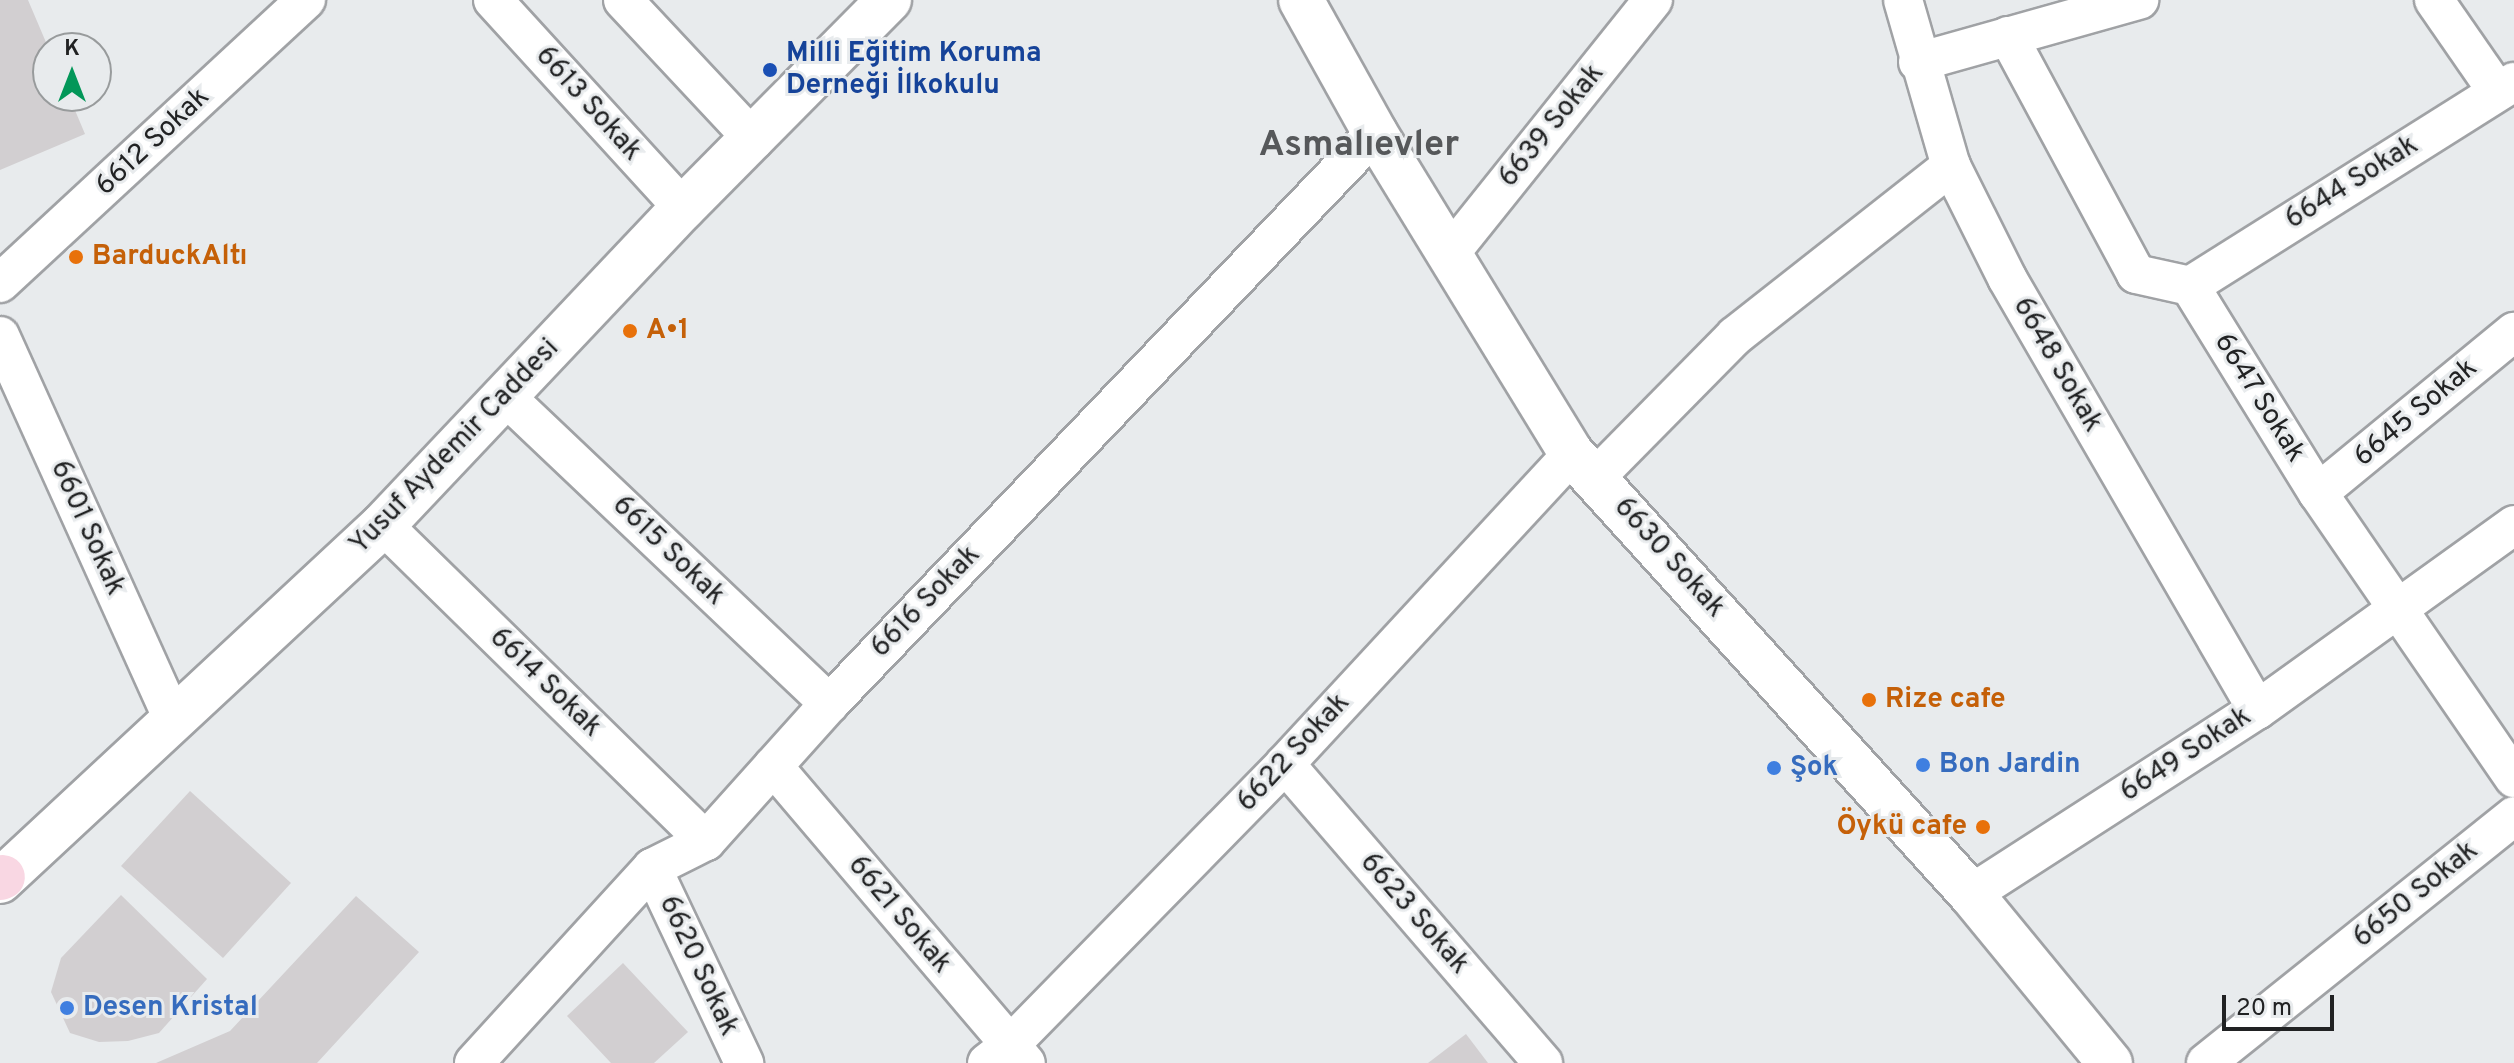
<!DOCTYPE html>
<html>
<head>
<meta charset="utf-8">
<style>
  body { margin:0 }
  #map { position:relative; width:2514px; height:1063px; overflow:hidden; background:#e8ebed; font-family:Overpass,sans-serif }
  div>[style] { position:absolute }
  .building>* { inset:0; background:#d2cfd1 }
  .roads { filter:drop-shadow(2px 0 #a0a2a5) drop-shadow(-2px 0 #a0a2a5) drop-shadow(0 2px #a0a2a5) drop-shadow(0 -2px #a0a2a5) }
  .street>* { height:38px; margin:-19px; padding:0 19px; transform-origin:19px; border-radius:19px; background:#fff }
  .secondary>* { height:44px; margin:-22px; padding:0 22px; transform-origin:22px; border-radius:22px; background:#fff }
  .primary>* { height:44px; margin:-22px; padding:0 22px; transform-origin:22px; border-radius:22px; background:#f9d7e3 }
  .dots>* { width:22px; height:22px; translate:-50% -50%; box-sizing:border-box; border:4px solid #e8ebed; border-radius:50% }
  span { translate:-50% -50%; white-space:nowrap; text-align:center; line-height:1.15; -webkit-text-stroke:6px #e8ebed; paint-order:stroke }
  .transit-label { font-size:28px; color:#164399; font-weight:700 }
  .left { translate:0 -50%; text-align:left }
  .street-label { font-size:28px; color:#212223 }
  .food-label { font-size:28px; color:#c56008; font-weight:700 }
  .right { translate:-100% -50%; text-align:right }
  .shop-label { font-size:28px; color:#366cbe; font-weight:700 }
  .district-label { font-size:36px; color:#56585a; font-weight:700 }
  .north { position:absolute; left:32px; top:32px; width:80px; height:80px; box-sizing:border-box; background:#e8ebed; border:2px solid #989b9c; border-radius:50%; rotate:0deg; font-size:22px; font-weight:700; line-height:32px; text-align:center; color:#212223 }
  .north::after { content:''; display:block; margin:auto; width:28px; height:36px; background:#039759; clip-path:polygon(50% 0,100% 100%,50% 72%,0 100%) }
  .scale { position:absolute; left:2222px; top:995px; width:112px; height:36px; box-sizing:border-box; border:4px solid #212223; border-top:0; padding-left:10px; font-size:24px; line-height:28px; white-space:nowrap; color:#212223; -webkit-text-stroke:6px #e8ebed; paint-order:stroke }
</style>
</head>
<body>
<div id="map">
  <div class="building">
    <div style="clip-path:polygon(0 0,28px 0,48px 47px,48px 96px,69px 96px,85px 134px,0 170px)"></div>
    <div style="clip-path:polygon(190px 791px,291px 883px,223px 958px,121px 866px)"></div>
    <div style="clip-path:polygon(121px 895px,207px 979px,159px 1033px,128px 1041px,99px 1042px,70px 1033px,51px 992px,61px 958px)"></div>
    <div style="clip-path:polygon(356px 896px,419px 952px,317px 1063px,156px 1063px,230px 1031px)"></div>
    <div style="clip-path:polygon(623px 963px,688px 1032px,654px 1063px,611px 1063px,567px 1016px)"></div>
    <div style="clip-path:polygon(1466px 1034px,1488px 1063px,1428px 1063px)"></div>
  </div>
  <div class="roads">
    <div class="street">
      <div style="left:493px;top:0;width:282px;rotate:47.6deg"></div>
      <div style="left:623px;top:0;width:192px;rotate:46.9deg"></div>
      <div style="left:1903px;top:0;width:173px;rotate:73.9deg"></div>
      <div style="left:1951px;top:166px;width:125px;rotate:63.4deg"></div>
      <div style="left:2007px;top:278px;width:499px;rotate:59.9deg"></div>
      <div style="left:2434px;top:0;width:111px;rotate:55.3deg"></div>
      <div style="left:2008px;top:36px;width:270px;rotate:61.7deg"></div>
      <div style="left:2136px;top:274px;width:55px;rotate:12.5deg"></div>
      <div style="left:2190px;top:286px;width:243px;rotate:58.3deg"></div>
      <div style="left:2318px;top:493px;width:346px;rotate:55.5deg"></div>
      <div style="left:1918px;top:62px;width:230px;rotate:-15.7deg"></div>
      <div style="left:1451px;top:252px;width:323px;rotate:-51.3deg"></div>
      <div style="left:0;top:283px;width:417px;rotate:-42.8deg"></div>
      <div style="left:2190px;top:286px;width:383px;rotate:-32.2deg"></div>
      <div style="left:0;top:336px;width:420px;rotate:65.7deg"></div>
      <div style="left:506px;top:397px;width:446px;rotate:43.5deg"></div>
      <div style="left:1596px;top:477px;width:198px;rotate:-45.4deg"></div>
      <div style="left:1735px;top:336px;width:275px;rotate:-38.2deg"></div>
      <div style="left:2318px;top:493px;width:254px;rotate:-39.4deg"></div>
      <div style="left:383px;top:525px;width:452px;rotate:44.4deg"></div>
      <div style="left:1285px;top:764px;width:395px;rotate:49.2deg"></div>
      <div style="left:773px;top:766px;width:390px;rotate:49.6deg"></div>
      <div style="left:652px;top:868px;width:216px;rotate:64.7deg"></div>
      <div style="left:1971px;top:894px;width:340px;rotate:-32.8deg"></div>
      <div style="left:2257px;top:710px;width:317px;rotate:-35.7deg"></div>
      <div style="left:474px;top:1063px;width:264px;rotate:-47.6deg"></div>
      <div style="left:652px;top:868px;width:60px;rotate:-26.6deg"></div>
      <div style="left:706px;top:841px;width:184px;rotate:-48.1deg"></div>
      <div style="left:829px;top:704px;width:790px;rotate:-46.28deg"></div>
      <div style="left:987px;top:1063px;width:29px;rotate:-38deg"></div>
      <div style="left:1010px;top:1045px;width:393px;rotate:-45.6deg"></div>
      <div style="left:1285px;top:764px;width:422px;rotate:-47.2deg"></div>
      <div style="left:2206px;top:1063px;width:395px;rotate:-38.7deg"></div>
    </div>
    <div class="secondary">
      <div style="left:1301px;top:0;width:152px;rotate:60.9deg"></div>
      <div style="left:1375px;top:133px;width:377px;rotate:58.5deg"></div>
      <div style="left:1572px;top:454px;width:594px;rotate:47.8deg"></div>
      <div style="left:1971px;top:894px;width:219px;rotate:50.6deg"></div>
      <div style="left:0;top:881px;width:523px;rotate:-42.91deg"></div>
      <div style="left:383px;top:525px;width:436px;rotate:-46.6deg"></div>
      <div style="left:683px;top:208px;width:293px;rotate:-45.3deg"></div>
    </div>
    <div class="primary">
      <div style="left:0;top:878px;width:3px;rotate:-18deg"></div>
    </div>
  </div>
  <div class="dots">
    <div style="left:770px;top:70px;background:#1a4fb4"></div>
    <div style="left:76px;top:257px;background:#e8710a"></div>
    <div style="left:630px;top:331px;background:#e8710a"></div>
    <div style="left:1869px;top:700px;background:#e8710a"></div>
    <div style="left:1923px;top:765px;background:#3f7fe0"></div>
    <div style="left:1774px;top:768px;background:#3f7fe0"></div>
    <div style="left:1983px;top:827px;background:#e8710a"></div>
    <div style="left:67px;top:1008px;background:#3f7fe0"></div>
  </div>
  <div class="transit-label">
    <span class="left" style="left:786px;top:70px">Milli Eğitim Koruma<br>Derneği İlkokulu</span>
  </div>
  <div class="street-label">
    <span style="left:588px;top:104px;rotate:48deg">6613 Sokak</span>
    <span style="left:1552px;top:126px;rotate:-51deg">6639 Sokak</span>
    <span style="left:153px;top:142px;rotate:-43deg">6612 Sokak</span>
    <span style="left:2352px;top:183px;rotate:-32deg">6644 Sokak</span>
    <span style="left:2057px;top:365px;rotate:60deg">6648 Sokak</span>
    <span style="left:2259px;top:398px;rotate:58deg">6647 Sokak</span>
    <span style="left:2416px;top:413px;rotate:-40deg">6645 Sokak</span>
    <span style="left:455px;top:447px;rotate:-46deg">Yusuf Aydemir Caddesi</span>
    <span style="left:87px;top:528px;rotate:66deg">6601 Sokak</span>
    <span style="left:668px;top:551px;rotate:44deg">6615 Sokak</span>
    <span style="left:1669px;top:558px;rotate:48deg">6630 Sokak</span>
    <span style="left:926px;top:602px;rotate:-46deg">6616 Sokak</span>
    <span style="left:545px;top:683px;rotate:44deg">6614 Sokak</span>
    <span style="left:1294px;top:753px;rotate:-47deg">6622 Sokak</span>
    <span style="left:2186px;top:755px;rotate:-33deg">6649 Sokak</span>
    <span style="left:2416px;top:895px;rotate:-39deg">6650 Sokak</span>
    <span style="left:1414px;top:914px;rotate:49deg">6623 Sokak</span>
    <span style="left:899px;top:915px;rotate:50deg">6621 Sokak</span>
    <span style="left:698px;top:966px;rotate:65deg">6620 Sokak</span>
  </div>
  <div class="food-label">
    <span class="left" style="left:92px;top:257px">BarduckAltı</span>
    <span class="left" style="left:646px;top:331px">A•1</span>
    <span class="left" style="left:1885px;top:700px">Rize cafe</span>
    <span class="right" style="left:1967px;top:827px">Öykü cafe</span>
  </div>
  <div class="shop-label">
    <span class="left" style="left:1939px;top:765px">Bon Jardin</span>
    <span class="left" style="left:1790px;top:768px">Şok</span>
    <span class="left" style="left:83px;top:1008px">Desen Kristal</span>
  </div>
  <div class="district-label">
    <span style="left:1359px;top:147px">Asmalıevler</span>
  </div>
  <div class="north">K</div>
  <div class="scale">20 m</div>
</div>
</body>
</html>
